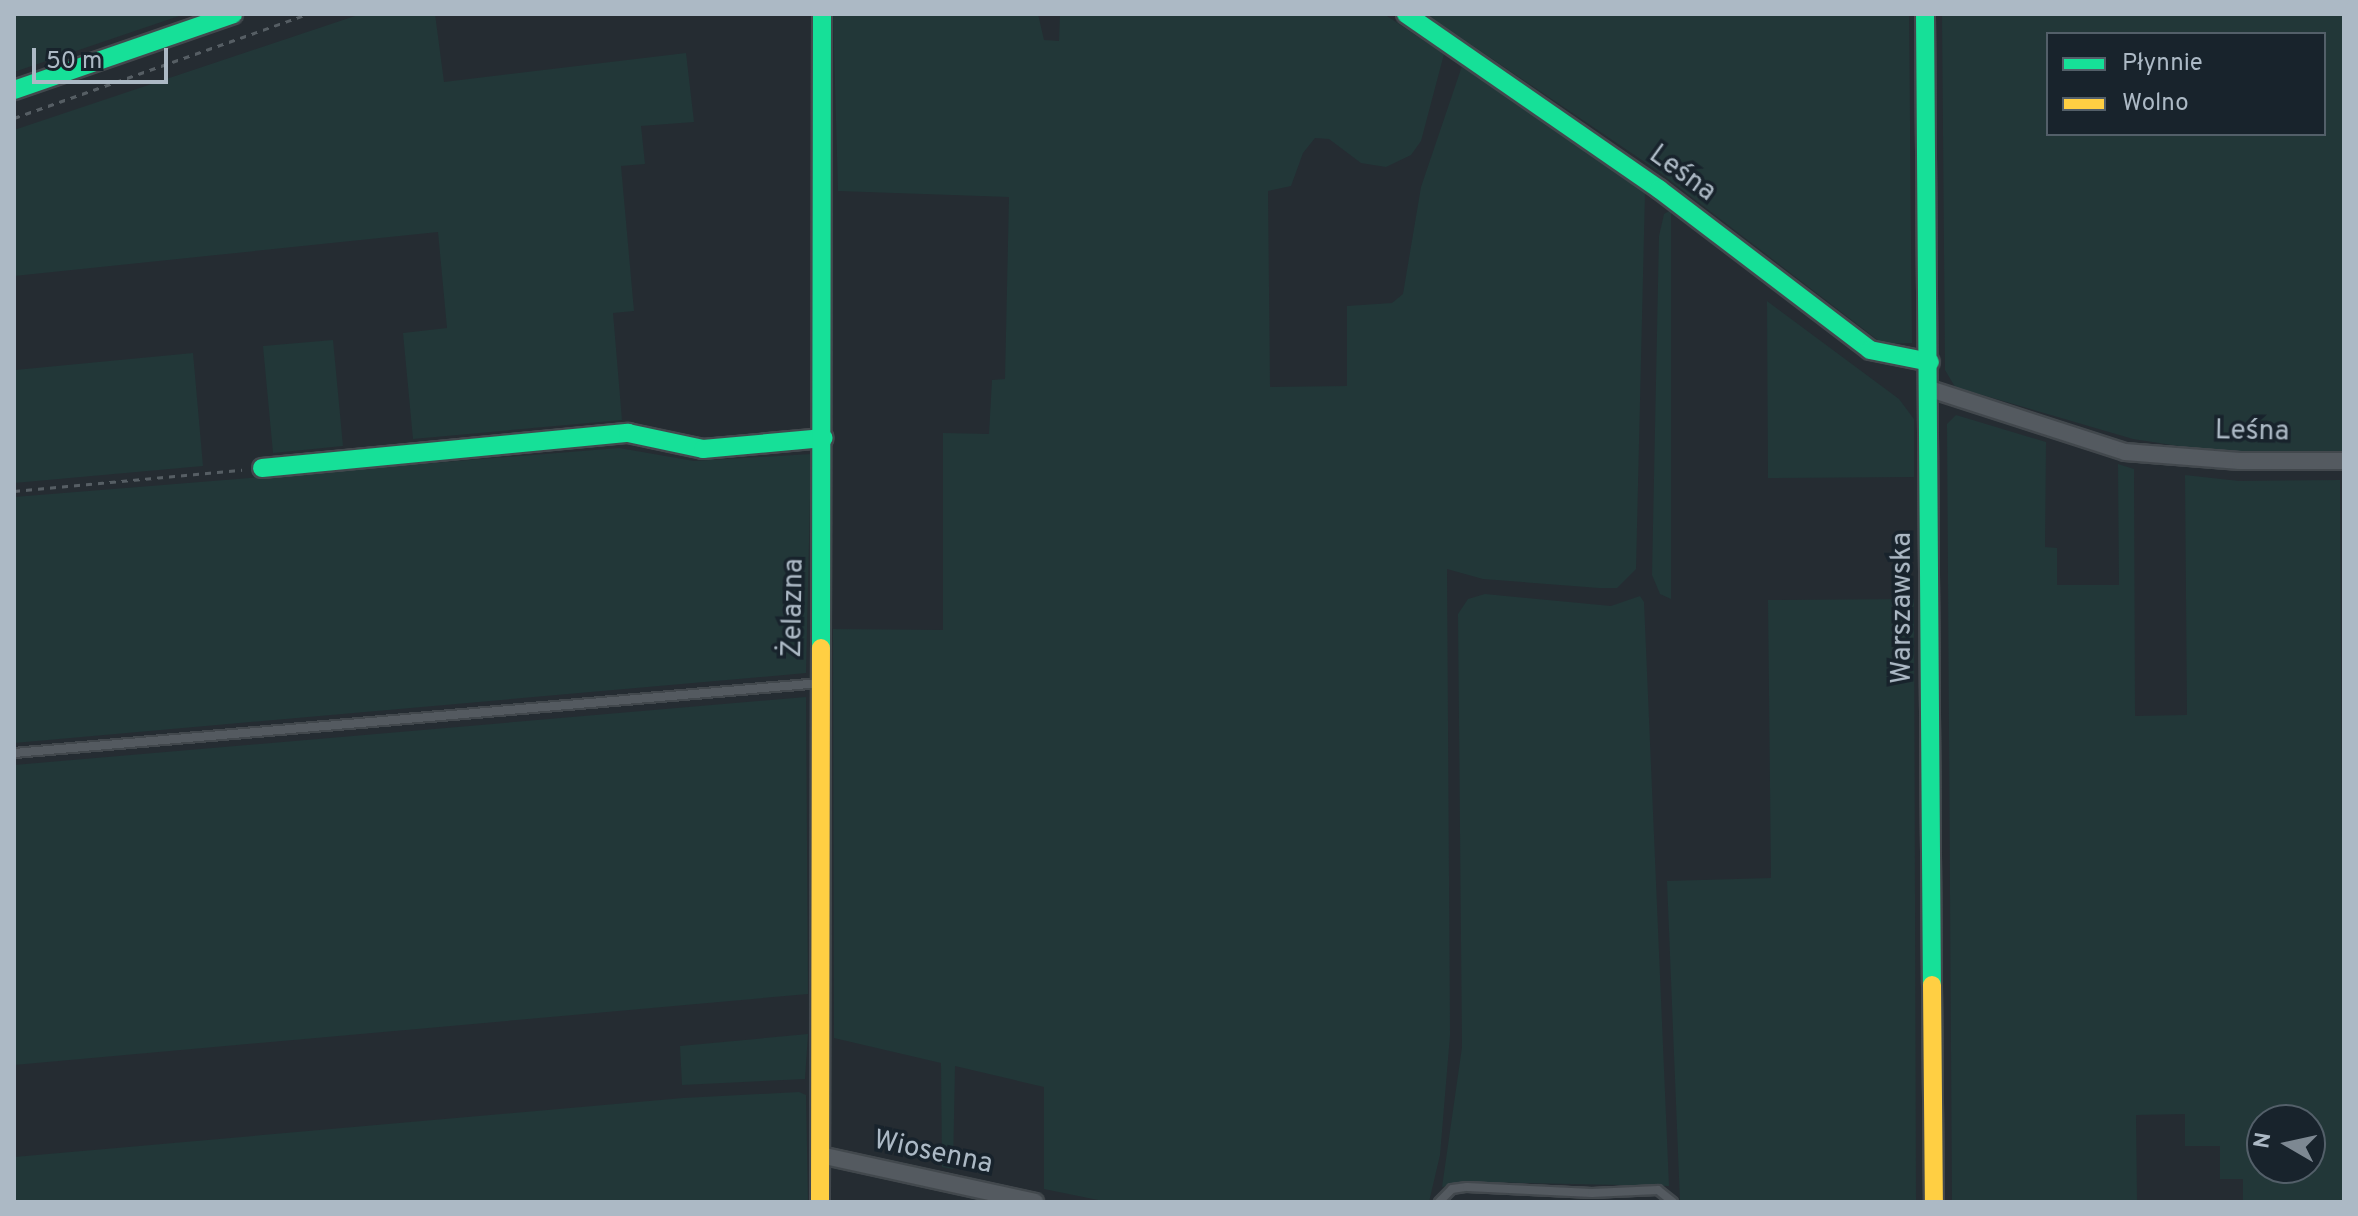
<!DOCTYPE html>
<html>
<head>
<meta charset="utf-8">
<style>
  body { margin:0 }
  #map { position:relative; width:2358px; height:1216px; overflow:hidden; background:#252c32; font-family:Overpass,sans-serif }
  div>[style] { position:absolute }
  .green>* { inset:0; background:#223738 }
  .path>* { height:3px; margin-top:-1.5px; transform-origin:0; background:repeating-linear-gradient(90deg,#565e64 0 6px,transparent 0 12px) }
  .roads { filter:drop-shadow(2px 0 #42484d) drop-shadow(-2px 0 #42484d) drop-shadow(0 2px #42484d) drop-shadow(0 -2px #42484d) }
  .lane>* { height:8px; margin:-4px; padding:0 4px; transform-origin:4px; border-radius:4px; background:#545a60 }
  .street>* { height:16px; margin:-8px; padding:0 8px; transform-origin:8px; border-radius:8px; background:#545a60 }
  .fast>* { height:18px; margin:-9px; padding:0 9px; transform-origin:9px; border-radius:9px; background:#16e098 }
  .slow>* { height:18px; margin:-9px; padding:0 9px; transform-origin:9px; border-radius:9px; background:#ffcf43 }
  span { translate:-50% -50%; white-space:nowrap; text-align:center; line-height:1.15; -webkit-text-stroke:7px #18232c; paint-order:stroke }
  .street-label { font-size:28px; color:#acb9c5 }
  .frame { position:absolute; inset:0; border:16px solid #acb9c5; pointer-events:none }
  .legend { position:absolute; left:2046px; top:32px; width:280px; height:104px; box-sizing:border-box; background:#18232c; border:2px solid #535f69; margin:0; padding:10px 14px; list-style:none; font-size:24px; color:#acb9c5 }
  .legend li { display:flex; align-items:center; gap:16px; height:40px }
  .legend b { width:40px; border:2px solid #535f69 }
  .north { position:absolute; left:2246px; top:1104px; width:80px; height:80px; box-sizing:border-box; background:#18232c; border:2px solid #535f69; border-radius:50%; rotate:279deg; font-size:22px; font-weight:700; line-height:32px; text-align:center; color:#acb9c5 }
  .north::after { content:''; display:block; margin:auto; width:28px; height:36px; background:#7d8892; clip-path:polygon(50% 0,100% 100%,50% 72%,0 100%) }
  .scale { position:absolute; left:32px; top:48px; width:136px; height:36px; box-sizing:border-box; border:4px solid #acb9c5; border-top:0; padding-left:10px; font-size:24px; line-height:28px; white-space:nowrap; color:#acb9c5; -webkit-text-stroke:6px #18232c; paint-order:stroke }
</style>
</head>
<body>
<div id="map">
  <div class="green">
    <div style="clip-path:polygon(14px 14px,185px 14px,14px 72px)"></div>
    <div style="clip-path:polygon(361px 14px,435px 14px,444px 82px,686px 53px,694px 122px,641px 126px,645px 164px,621px 166px,634px 311px,613px 313px,622px 420px,413px 439px,403px 333px,447px 328px,438px 232px,14px 276px,14px 130px)"></div>
    <div style="clip-path:polygon(833px 14px,1038px 14px,1044px 40px,1059px 41px,1060px 14px,1384px 14px,1444px 54px,1421px 141px,1411px 155px,1386px 167px,1361px 163px,1329px 139px,1315px 138px,1303px 153px,1291px 186px,1268px 191px,1270px 387px,1347px 386px,1347px 306px,1392px 303px,1403px 294px,1421px 187px,1462px 66px,1645px 192px,1636px 569px,1617px 588px,1599px 588px,1483px 579px,1447px 569px,1450px 1035px,1440px 1155px,1429px 1202px,1108px 1202px,1044px 1189px,1044px 1087px,955px 1066px,953px 1169px,942px 1167px,941px 1063px,834px 1038px,833px 629px,943px 630px,943px 433px,989px 434px,992px 380px,1005px 379px,1009px 197px,838px 191px)"></div>
    <div style="clip-path:polygon(1426px 14px,1909px 14px,1912px 343px,1883px 344px,1655px 169px)"></div>
    <div style="clip-path:polygon(evenodd,1942px 14px,2344px 14px,2344px 452px,2237px 455px,2133px 439px,1955px 387px,1945px 370px,1942px 14px,2048px 34px,2324px 34px,2324px 134px,2048px 134px,2048px 34px)"></div>
    <div style="clip-path:polygon(1671px 210px,1671px 599px,1660px 594px,1652px 575px,1659px 236px,1664px 214px)"></div>
    <div style="clip-path:polygon(1767px 301px,1899px 399px,1914px 419px,1914px 477px,1768px 478px)"></div>
    <div style="clip-path:polygon(333px 340px,343px 446px,273px 453px,263px 346px)"></div>
    <div style="clip-path:polygon(193px 353px,203px 466px,14px 483px,14px 364px,15px 370px)"></div>
    <div style="clip-path:polygon(evenodd,1956px 415px,2046px 442px,2045px 547px,2057px 548px,2057px 585px,2119px 585px,2118px 464px,2134px 469px,2135px 716px,2187px 715px,2185px 475px,2239px 481px,2340px 480px,2344px 1202px,2243px 1202px,2243px 1179px,2220px 1179px,2220px 1146px,2185px 1146px,2185px 1114px,2136px 1115px,2137px 1202px,1952px 1202px,1947px 424px,1956px 415px,2262px 1120px,2310px 1120px,2310px 1168px,2262px 1168px,2262px 1120px)"></div>
    <div style="clip-path:polygon(619px 448px,694px 461px,811px 454px,806px 673px,14px 743px,14px 497px)"></div>
    <div style="clip-path:polygon(1485px 594px,1611px 606px,1640px 596px,1644px 602px,1669px 1186px,1482px 1182px,1442px 1187px,1462px 1047px,1458px 614px,1468px 599px)"></div>
    <div style="clip-path:polygon(1914px 599px,1916px 1202px,1680px 1202px,1667px 881px,1771px 878px,1768px 600px)"></div>
    <div style="clip-path:polygon(806px 697px,808px 994px,14px 1065px,14px 765px)"></div>
    <div style="clip-path:polygon(808px 1034px,805px 1079px,682px 1085px,680px 1046px)"></div>
    <div style="clip-path:polygon(799px 1092px,806px 1095px,808px 1202px,14px 1202px,14px 1157px,683px 1098px)"></div>
  </div>
  <div class="path">
    <div style="left:14px;top:118px;width:311px;rotate:-19.5deg"></div>
    <div style="left:14px;top:491px;width:229px;rotate:-5.3deg"></div>
  </div>
  <div class="roads">
    <div class="lane">
      <div style="left:14px;top:753px;width:809px;rotate:-4.96deg"></div>
      <div style="left:1439px;top:1202px;width:18px;rotate:-45deg"></div>
      <div style="left:1452px;top:1189px;width:15px;rotate:-8deg"></div>
      <div style="left:1467px;top:1187px;width:125px;rotate:2.7deg"></div>
      <div style="left:1592px;top:1193px;width:66px;rotate:-2.6deg"></div>
      <div style="left:1658px;top:1190px;width:19px;rotate:39deg"></div>
    </div>
    <div class="street">
      <div style="left:1930px;top:389px;width:205px;rotate:17.9deg"></div>
      <div style="left:2125px;top:452px;width:115px;rotate:4.5deg"></div>
      <div style="left:2240px;top:461px;width:104px"></div>
      <div style="left:820px;top:1155px;width:220px;rotate:12.3deg"></div>
    </div>
    <div class="fast">
      <div style="left:1406px;top:14px;width:308px;rotate:34.7deg"></div>
      <div style="left:1659px;top:189px;width:265px;rotate:37.3deg"></div>
      <div style="left:1870px;top:350px;width:61px;rotate:11.3deg"></div>
      <div style="left:1925px;top:14px;width:971px;rotate:89.59deg"></div>
      <div style="left:14px;top:90px;width:232px;rotate:-19.1deg"></div>
      <div style="left:262px;top:468px;width:368px;rotate:-5.5deg"></div>
      <div style="left:628px;top:433px;width:77px;rotate:12deg"></div>
      <div style="left:703px;top:449px;width:121px;rotate:-5.2deg"></div>
      <div style="left:821px;top:648px;width:634px;rotate:-89.91deg"></div>
    </div>
    <div class="slow">
      <div style="left:1932px;top:985px;width:217px;rotate:89.5deg"></div>
      <div style="left:820px;top:1202px;width:554px;rotate:-89.9deg"></div>
    </div>
  </div>
  <div class="street-label">
    <span style="left:1682px;top:174px;rotate:36deg">Leśna</span>
    <span style="left:2252px;top:432px;rotate:1deg">Leśna</span>
    <span style="left:794px;top:608px;rotate:-89deg">Żelazna</span>
    <span style="left:1903px;top:608px;rotate:-90deg">Warszawska</span>
    <span style="left:933px;top:1153px;rotate:12deg">Wiosenna</span>
  </div>
  <div class="frame"></div>
  <ul class="legend">
  <li><b style="height:10px;background:#16e098"></b>Płynnie</li>
  <li><b style="height:10px;background:#ffcf43"></b>Wolno</li>
  </ul>
  <div class="north">N</div>
  <div class="scale">50 m</div>
</div>
</body>
</html>
